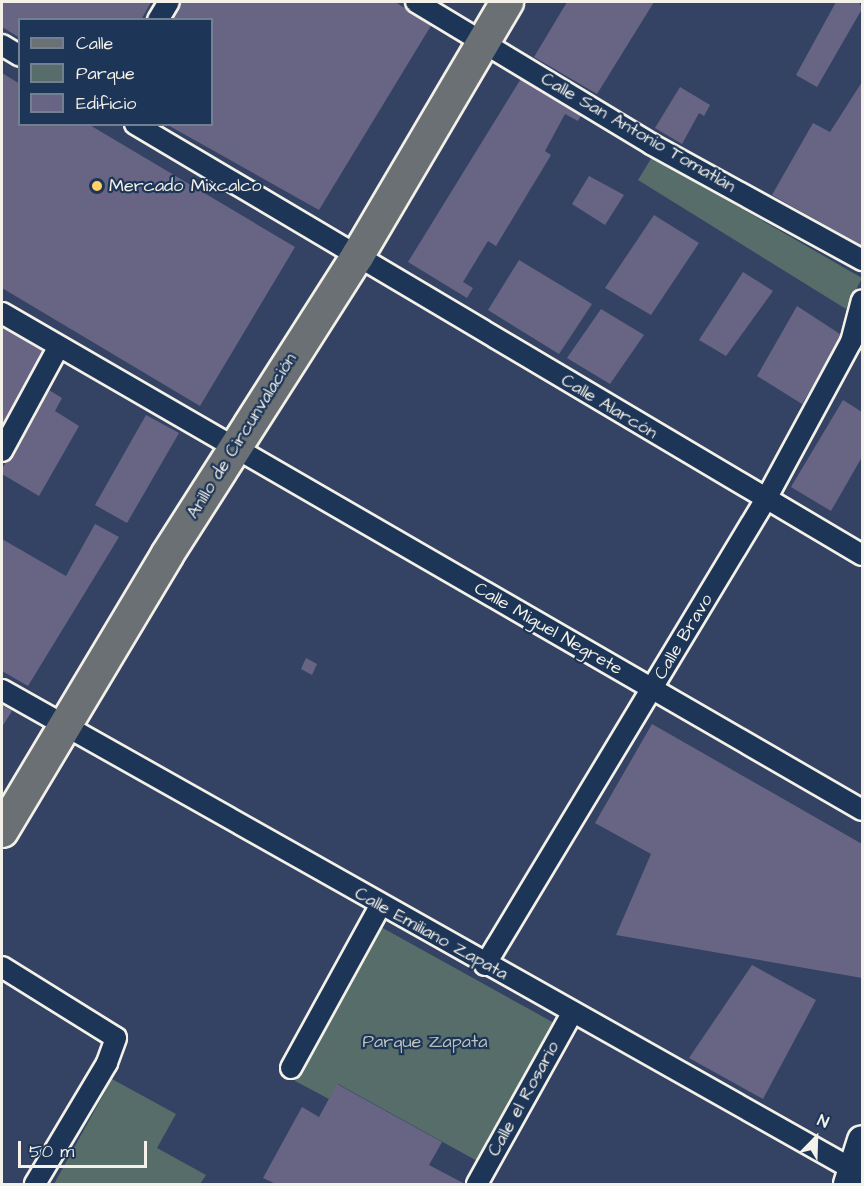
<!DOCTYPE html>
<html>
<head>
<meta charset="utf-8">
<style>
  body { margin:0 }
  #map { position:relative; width:864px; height:1186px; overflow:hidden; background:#344364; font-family:"Architects Daughter",sans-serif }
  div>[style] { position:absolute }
  .green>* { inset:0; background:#576d69 }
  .building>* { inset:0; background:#686584 }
  .roads { filter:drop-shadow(2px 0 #f4f1e8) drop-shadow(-2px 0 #f4f1e8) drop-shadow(0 2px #f4f1e8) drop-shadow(0 -2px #f4f1e8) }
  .street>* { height:20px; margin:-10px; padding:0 10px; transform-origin:10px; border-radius:10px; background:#1d3557 }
  .secondary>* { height:28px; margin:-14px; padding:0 14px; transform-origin:14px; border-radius:14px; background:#1d3557 }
  .primary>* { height:32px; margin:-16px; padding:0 16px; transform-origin:16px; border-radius:16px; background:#6a7074 }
  .dots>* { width:16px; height:16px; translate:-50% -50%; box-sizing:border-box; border:3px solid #1d3557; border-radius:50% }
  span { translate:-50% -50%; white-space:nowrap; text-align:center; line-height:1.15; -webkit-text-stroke:4.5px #1d3557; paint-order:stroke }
  .street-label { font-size:18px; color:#f4f1e8 }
  .poi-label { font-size:18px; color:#f4f1e8 }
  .left { translate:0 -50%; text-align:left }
  .park-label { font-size:18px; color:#bdc3bc }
  .frame { position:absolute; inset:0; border:3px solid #f4f1e8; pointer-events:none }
  .legend { position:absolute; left:18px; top:18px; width:195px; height:108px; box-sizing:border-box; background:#1d3557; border:2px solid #738091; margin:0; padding:8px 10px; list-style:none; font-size:18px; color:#f4f1e8 }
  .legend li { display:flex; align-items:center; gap:12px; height:30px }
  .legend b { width:30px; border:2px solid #738091 }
  .north { position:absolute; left:786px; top:1108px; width:60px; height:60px; -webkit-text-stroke:4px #1d3557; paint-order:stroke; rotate:23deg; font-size:16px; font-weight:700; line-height:24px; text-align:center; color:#f4f1e8 }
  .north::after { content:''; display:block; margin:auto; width:21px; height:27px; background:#f4f1e8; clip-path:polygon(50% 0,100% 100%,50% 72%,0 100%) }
  .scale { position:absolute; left:18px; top:1141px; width:129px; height:27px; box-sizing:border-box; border:3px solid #f4f1e8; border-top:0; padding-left:8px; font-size:18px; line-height:21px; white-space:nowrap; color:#f4f1e8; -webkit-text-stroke:4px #1d3557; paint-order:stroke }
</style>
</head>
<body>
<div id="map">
  <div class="green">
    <div style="clip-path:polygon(652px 157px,862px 278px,846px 309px,638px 180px)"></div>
    <div style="clip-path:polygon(381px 927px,556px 1024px,479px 1162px,338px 1084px,329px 1099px,295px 1081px)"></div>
    <div style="clip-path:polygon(112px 1079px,176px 1114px,157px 1148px,206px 1175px,200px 1184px,54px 1184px)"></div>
  </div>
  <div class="building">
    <div style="clip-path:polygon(2px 2px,151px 2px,141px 20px,20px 20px,20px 38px,2px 27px)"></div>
    <div style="clip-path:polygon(176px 2px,395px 2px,432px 24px,319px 210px,166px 124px,212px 124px,212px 20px,166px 20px)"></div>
    <div style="clip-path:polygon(567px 2px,654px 2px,597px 94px,534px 57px)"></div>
    <div style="clip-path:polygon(836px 2px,859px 2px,862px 9px,817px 87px,796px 75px)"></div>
    <div style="clip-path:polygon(2px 73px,20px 84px,20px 124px,88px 124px,295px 247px,200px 406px,2px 288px)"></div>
    <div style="clip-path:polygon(522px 77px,583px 111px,578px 121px,565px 114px,545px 151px,551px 155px,496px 246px,488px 241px,463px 282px,473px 288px,467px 298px,408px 262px)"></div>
    <div style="clip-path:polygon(862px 82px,862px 246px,772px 195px,813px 123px,830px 132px)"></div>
    <div style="clip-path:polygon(680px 87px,710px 105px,704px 116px,699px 113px,682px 144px,655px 128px)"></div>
    <div style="clip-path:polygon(589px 176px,624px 195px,605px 225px,572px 204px)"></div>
    <div style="clip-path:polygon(654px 215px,699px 243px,651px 315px,605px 288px)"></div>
    <div style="clip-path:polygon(519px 260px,592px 304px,559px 354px,488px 310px)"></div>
    <div style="clip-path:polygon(743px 272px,773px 291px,726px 356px,699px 340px)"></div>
    <div style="clip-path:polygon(797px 306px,843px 336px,802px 404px,757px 376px)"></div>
    <div style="clip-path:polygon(601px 309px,644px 335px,610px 384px,567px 358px)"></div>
    <div style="clip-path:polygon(2px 327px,43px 350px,2px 426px)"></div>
    <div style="clip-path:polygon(47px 389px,62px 398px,55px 411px,79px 426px,39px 496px,2px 474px,2px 469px)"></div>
    <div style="clip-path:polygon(843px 400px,862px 412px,862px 457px,831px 511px,791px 487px)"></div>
    <div style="clip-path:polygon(146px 415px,179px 433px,127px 523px,95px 505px)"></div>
    <div style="clip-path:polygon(95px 524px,119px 537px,28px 686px,2px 671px,2px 539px,66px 576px)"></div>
    <div style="clip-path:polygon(306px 658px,317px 664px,312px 675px,301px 669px)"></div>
    <div style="clip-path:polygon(2px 705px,12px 711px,2px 727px)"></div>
    <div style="clip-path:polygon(652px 724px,862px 844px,862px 978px,616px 935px,651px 854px,595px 823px)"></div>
    <div style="clip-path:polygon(752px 965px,816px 1000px,763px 1099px,689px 1058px)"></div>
    <div style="clip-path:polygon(337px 1084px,442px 1142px,429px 1165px,465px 1184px,276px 1184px,263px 1178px,302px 1107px,319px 1117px)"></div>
  </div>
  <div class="roads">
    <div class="street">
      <div style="left:416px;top:2px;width:275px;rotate:31.1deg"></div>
      <div style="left:651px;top:144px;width:241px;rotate:28.8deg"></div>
      <div style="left:158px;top:20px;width:21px;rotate:-59deg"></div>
      <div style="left:2px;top:45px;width:21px;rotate:31deg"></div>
      <div style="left:135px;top:124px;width:845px;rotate:30.66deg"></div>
      <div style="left:2px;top:313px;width:993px;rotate:30.02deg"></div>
      <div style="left:2px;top:451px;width:119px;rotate:-61.5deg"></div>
      <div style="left:2px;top:690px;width:986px;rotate:29.4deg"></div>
      <div style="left:485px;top:965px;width:544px;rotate:-58.91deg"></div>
      <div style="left:766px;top:499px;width:179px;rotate:-61.6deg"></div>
      <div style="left:851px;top:342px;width:43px;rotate:-75.3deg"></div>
      <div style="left:2px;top:967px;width:134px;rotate:31.9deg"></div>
      <div style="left:116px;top:1038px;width:27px;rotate:110deg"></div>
      <div style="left:107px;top:1063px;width:141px;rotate:120.8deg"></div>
      <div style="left:291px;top:1068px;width:185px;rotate:-61.2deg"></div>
      <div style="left:477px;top:1184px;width:196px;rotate:-60.9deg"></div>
    </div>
    <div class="secondary">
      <div style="left:848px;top:1184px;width:46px;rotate:-72.3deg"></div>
    </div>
    <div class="primary">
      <div style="left:2px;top:831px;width:322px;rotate:-59.1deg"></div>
      <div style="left:167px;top:555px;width:356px;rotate:-57.5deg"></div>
      <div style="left:358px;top:255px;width:294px;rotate:-59.5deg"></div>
    </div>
  </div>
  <div class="dots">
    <div style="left:97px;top:186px;background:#ffd166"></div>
  </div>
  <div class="street-label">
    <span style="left:638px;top:133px;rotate:30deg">Calle San Antonio Tomatlán</span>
    <span style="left:609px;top:407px;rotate:31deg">Calle Alarcón</span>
    <span style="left:242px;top:436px;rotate:-58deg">Anillo de Circunvalación</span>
    <span style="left:548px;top:629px;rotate:30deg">Calle Miguel Negrete</span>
    <span style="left:684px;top:637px;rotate:-59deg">Calle Bravo</span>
    <span style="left:431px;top:934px;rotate:29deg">Calle Emiliano Zapata</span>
    <span style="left:524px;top:1099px;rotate:-61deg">Calle el Rosario</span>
  </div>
  <div class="poi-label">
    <span class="left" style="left:109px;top:186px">Mercado Mixcalco</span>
  </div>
  <div class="park-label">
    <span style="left:425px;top:1042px">Parque Zapata</span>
  </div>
  <div class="frame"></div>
  <ul class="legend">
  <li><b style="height:8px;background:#6a7074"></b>Calle</li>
  <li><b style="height:16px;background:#576d69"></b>Parque</li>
  <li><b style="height:16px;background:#686584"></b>Edificio</li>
  </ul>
  <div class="north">N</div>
  <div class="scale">50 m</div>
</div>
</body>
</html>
